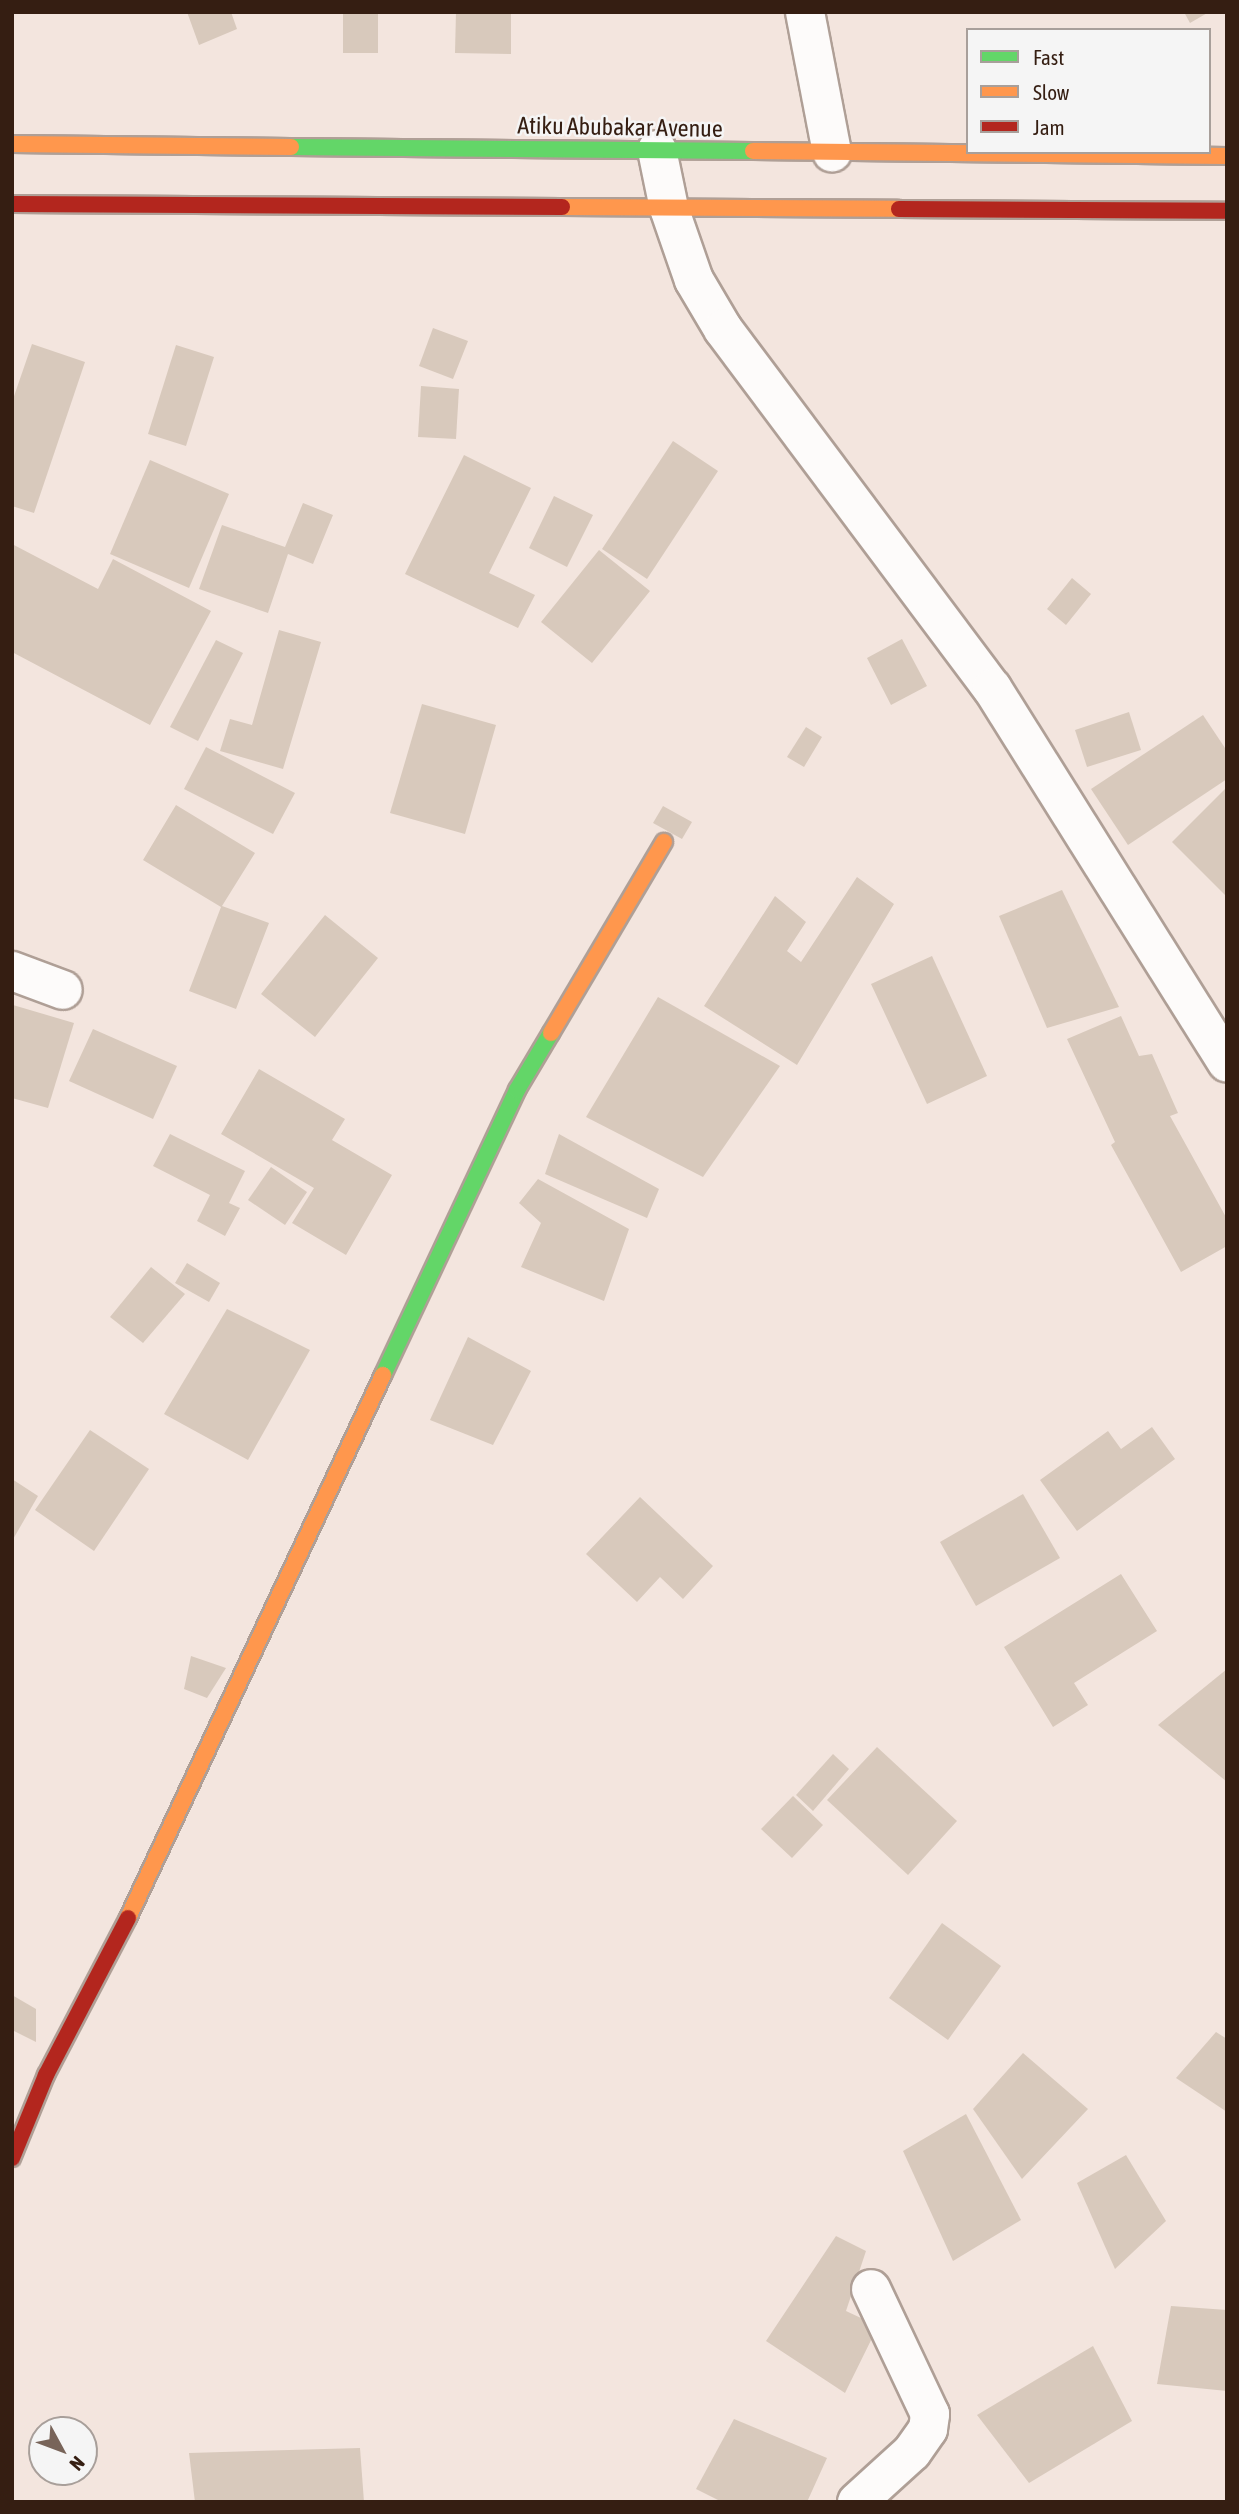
<!DOCTYPE html>
<html>
<head>
<meta charset="utf-8">
<style>
  body { margin:0 }
  #map { position:relative; width:1239px; height:2514px; overflow:hidden; background:#f3e5de; font-family:"Asap Condensed",sans-serif }
  div>[style] { position:absolute }
  .building>* { inset:0; background:#d8c9bc }
  .roads { filter:drop-shadow(2px 0 #af9f96) drop-shadow(-2px 0 #af9f96) drop-shadow(0 2px #af9f96) drop-shadow(0 -2px #af9f96) }
  .street>* { height:38px; margin:-19px; padding:0 19px; transform-origin:19px; border-radius:19px; background:#fdfbfa }
  .fast>* { height:16px; margin:-8px; padding:0 8px; transform-origin:8px; border-radius:8px; background:#63d668 }
  .slow>* { height:16px; margin:-8px; padding:0 8px; transform-origin:8px; border-radius:8px; background:#ff974d }
  .jam>* { height:16px; margin:-8px; padding:0 8px; transform-origin:8px; border-radius:8px; background:#b3261e }
  span { translate:-50% -50%; white-space:nowrap; text-align:center; line-height:1.15; -webkit-text-stroke:5px #f5f5f5; paint-order:stroke }
  .street-label { font-size:24px; color:#351e12 }
  .frame { position:absolute; inset:0; border:14px solid #351e12; pointer-events:none }
  .legend { position:absolute; left:966px; top:28px; width:245px; height:126px; box-sizing:border-box; background:#f5f5f5; border:2px solid #a89f9a; margin:0; padding:9px 12px; list-style:none; font-size:21px; color:#351e12 }
  .legend li { display:flex; align-items:center; gap:14px; height:35px }
  .legend b { width:35px; border:2px solid #a89f9a }
  .north { position:absolute; left:28px; top:2416px; width:70px; height:70px; box-sizing:border-box; background:#f5f5f5; border:2px solid #a89f9a; border-radius:50%; rotate:131deg; font-size:19px; font-weight:700; line-height:28px; text-align:center; color:#351e12 }
  .north::after { content:''; display:block; margin:auto; width:24px; height:32px; background:#786459; clip-path:polygon(50% 0,100% 100%,50% 72%,0 100%) }
</style>
</head>
<body>
<div id="map">
  <div class="building">
    <div style="clip-path:polygon(187px 12px,231px 12px,237px 29px,199px 45px)"></div>
    <div style="clip-path:polygon(343px 12px,378px 12px,378px 53px,343px 53px)"></div>
    <div style="clip-path:polygon(456px 12px,511px 12px,511px 54px,455px 53px)"></div>
    <div style="clip-path:polygon(1184px 12px,1209px 12px,1190px 23px)"></div>
    <div style="clip-path:polygon(433px 328px,468px 341px,453px 379px,419px 366px)"></div>
    <div style="clip-path:polygon(32px 344px,85px 362px,34px 513px,12px 506px,12px 402px)"></div>
    <div style="clip-path:polygon(176px 345px,214px 357px,186px 446px,148px 434px)"></div>
    <div style="clip-path:polygon(421px 386px,459px 389px,456px 439px,418px 437px)"></div>
    <div style="clip-path:polygon(673px 441px,718px 471px,647px 579px,602px 549px)"></div>
    <div style="clip-path:polygon(464px 455px,531px 488px,489px 573px,535px 595px,518px 628px,405px 574px)"></div>
    <div style="clip-path:polygon(150px 460px,229px 494px,189px 588px,110px 554px)"></div>
    <div style="clip-path:polygon(554px 496px,593px 515px,567px 567px,529px 548px)"></div>
    <div style="clip-path:polygon(303px 503px,333px 515px,313px 564px,288px 554px,268px 613px,199px 589px,222px 525px,285px 547px)"></div>
    <div style="clip-path:polygon(12px 544px,98px 589px,113px 559px,211px 611px,150px 725px,12px 652px)"></div>
    <div style="clip-path:polygon(599px 550px,650px 591px,592px 663px,541px 622px)"></div>
    <div style="clip-path:polygon(1072px 578px,1091px 594px,1066px 625px,1047px 609px)"></div>
    <div style="clip-path:polygon(279px 630px,321px 642px,283px 769px,220px 751px,230px 719px,252px 725px)"></div>
    <div style="clip-path:polygon(902px 639px,927px 686px,891px 705px,867px 658px)"></div>
    <div style="clip-path:polygon(216px 640px,243px 653px,198px 741px,170px 727px)"></div>
    <div style="clip-path:polygon(422px 704px,496px 725px,465px 834px,390px 813px)"></div>
    <div style="clip-path:polygon(1129px 712px,1141px 750px,1087px 767px,1075px 730px)"></div>
    <div style="clip-path:polygon(1203px 715px,1227px 751px,1227px 779px,1128px 845px,1091px 789px)"></div>
    <div style="clip-path:polygon(806px 727px,822px 737px,804px 767px,787px 757px)"></div>
    <div style="clip-path:polygon(206px 747px,295px 793px,273px 834px,184px 789px)"></div>
    <div style="clip-path:polygon(1225px 789px,1227px 791px,1227px 897px,1172px 842px)"></div>
    <div style="clip-path:polygon(176px 805px,255px 853px,222px 906px,269px 923px,236px 1009px,189px 991px,221px 907px,143px 860px)"></div>
    <div style="clip-path:polygon(663px 806px,692px 822px,682px 839px,653px 823px)"></div>
    <div style="clip-path:polygon(857px 877px,894px 904px,797px 1065px,704px 1006px,775px 896px,806px 922px,787px 951px,801px 962px)"></div>
    <div style="clip-path:polygon(1062px 890px,1119px 1007px,1047px 1028px,999px 916px)"></div>
    <div style="clip-path:polygon(325px 915px,378px 958px,315px 1037px,261px 994px)"></div>
    <div style="clip-path:polygon(932px 956px,987px 1076px,927px 1104px,871px 984px)"></div>
    <div style="clip-path:polygon(658px 997px,780px 1066px,703px 1177px,586px 1117px)"></div>
    <div style="clip-path:polygon(13px 1005px,74px 1023px,48px 1108px,12px 1098px)"></div>
    <div style="clip-path:polygon(1121px 1016px,1139px 1056px,1152px 1054px,1178px 1113px,1170px 1116px,1227px 1219px,1227px 1246px,1181px 1272px,1111px 1145px,1115px 1142px,1067px 1039px)"></div>
    <div style="clip-path:polygon(93px 1029px,177px 1066px,153px 1119px,69px 1081px)"></div>
    <div style="clip-path:polygon(259px 1069px,345px 1119px,332px 1140px,392px 1175px,346px 1255px,292px 1223px,314px 1188px,221px 1134px)"></div>
    <div style="clip-path:polygon(170px 1134px,245px 1171px,229px 1203px,240px 1208px,225px 1236px,197px 1221px,210px 1195px,153px 1166px)"></div>
    <div style="clip-path:polygon(559px 1134px,659px 1189px,647px 1218px,545px 1174px)"></div>
    <div style="clip-path:polygon(271px 1167px,307px 1192px,285px 1225px,248px 1200px)"></div>
    <div style="clip-path:polygon(538px 1179px,629px 1229px,604px 1301px,521px 1267px,541px 1223px,519px 1203px)"></div>
    <div style="clip-path:polygon(187px 1263px,220px 1283px,209px 1302px,175px 1283px)"></div>
    <div style="clip-path:polygon(151px 1267px,185px 1294px,143px 1343px,110px 1317px)"></div>
    <div style="clip-path:polygon(227px 1309px,310px 1350px,248px 1460px,164px 1414px)"></div>
    <div style="clip-path:polygon(468px 1337px,531px 1371px,493px 1445px,430px 1420px)"></div>
    <div style="clip-path:polygon(1152px 1427px,1175px 1459px,1077px 1531px,1040px 1480px,1108px 1431px,1121px 1449px)"></div>
    <div style="clip-path:polygon(90px 1430px,149px 1469px,94px 1551px,35px 1510px)"></div>
    <div style="clip-path:polygon(12px 1479px,38px 1496px,12px 1541px)"></div>
    <div style="clip-path:polygon(1023px 1494px,1060px 1558px,976px 1606px,940px 1542px)"></div>
    <div style="clip-path:polygon(640px 1497px,713px 1566px,683px 1599px,660px 1577px,637px 1602px,586px 1554px)"></div>
    <div style="clip-path:polygon(1121px 1574px,1157px 1631px,1074px 1683px,1088px 1705px,1053px 1727px,1004px 1647px)"></div>
    <div style="clip-path:polygon(191px 1656px,226px 1668px,207px 1698px,184px 1689px)"></div>
    <div style="clip-path:polygon(1227px 1669px,1227px 1782px,1158px 1725px)"></div>
    <div style="clip-path:polygon(877px 1747px,957px 1821px,908px 1875px,827px 1800px)"></div>
    <div style="clip-path:polygon(833px 1754px,849px 1769px,813px 1811px,796px 1795px)"></div>
    <div style="clip-path:polygon(793px 1796px,823px 1825px,792px 1858px,761px 1829px)"></div>
    <div style="clip-path:polygon(942px 1923px,1001px 1966px,948px 2040px,889px 1998px)"></div>
    <div style="clip-path:polygon(12px 1995px,36px 2009px,36px 2042px,12px 2030px)"></div>
    <div style="clip-path:polygon(1216px 2032px,1227px 2039px,1227px 2112px,1176px 2078px)"></div>
    <div style="clip-path:polygon(1023px 2053px,1088px 2109px,1022px 2179px,973px 2109px)"></div>
    <div style="clip-path:polygon(966px 2114px,1021px 2220px,953px 2261px,903px 2151px)"></div>
    <div style="clip-path:polygon(1126px 2155px,1166px 2221px,1115px 2269px,1077px 2183px)"></div>
    <div style="clip-path:polygon(836px 2236px,866px 2251px,846px 2311px,878px 2326px,845px 2393px,766px 2341px)"></div>
    <div style="clip-path:polygon(1171px 2306px,1227px 2310px,1227px 2391px,1157px 2384px)"></div>
    <div style="clip-path:polygon(1093px 2346px,1132px 2421px,1029px 2483px,977px 2415px)"></div>
    <div style="clip-path:polygon(734px 2419px,827px 2458px,807px 2502px,722px 2502px,696px 2489px)"></div>
    <div style="clip-path:polygon(360px 2448px,364px 2502px,195px 2502px,189px 2453px)"></div>
  </div>
  <div class="roads">
    <div class="street">
      <div style="left:805px;top:12px;width:143px;rotate:79.1deg"></div>
      <div style="left:657px;top:150px;width:59px;rotate:78.3deg"></div>
      <div style="left:669px;top:208px;width:76px;rotate:70.9deg"></div>
      <div style="left:694px;top:280px;width:57px;rotate:59.4deg"></div>
      <div style="left:723px;top:329px;width:449px;rotate:53.2deg"></div>
      <div style="left:992px;top:688px;width:442px;rotate:57.9deg"></div>
      <div style="left:12px;top:971px;width:54px;rotate:20.4deg"></div>
      <div style="left:857px;top:2502px;width:74px;rotate:-42.3deg"></div>
      <div style="left:912px;top:2452px;width:28px;rotate:-55deg"></div>
      <div style="left:928px;top:2429px;width:15px;rotate:-82deg"></div>
      <div style="left:930px;top:2414px;width:138px;rotate:-115.3deg"></div>
    </div>
    <div class="fast">
      <div style="left:291px;top:147px;width:462px;rotate:0.5deg"></div>
      <div style="left:383px;top:1375px;width:315px;rotate:-64.8deg"></div>
      <div style="left:517px;top:1090px;width:66px;rotate:-59.2deg"></div>
    </div>
    <div class="slow">
      <div style="left:12px;top:144px;width:279px;rotate:0.6deg"></div>
      <div style="left:753px;top:151px;width:474px;rotate:0.6deg"></div>
      <div style="left:562px;top:207px;width:337px;rotate:0.3deg"></div>
      <div style="left:551px;top:1033px;width:222px;rotate:-59.4deg"></div>
      <div style="left:128px;top:1918px;width:600px;rotate:-64.84deg"></div>
    </div>
    <div class="jam">
      <div style="left:12px;top:204px;width:550px;rotate:0.31deg"></div>
      <div style="left:899px;top:209px;width:328px;rotate:0.3deg"></div>
      <div style="left:12px;top:2158px;width:90px;rotate:-67.7deg"></div>
      <div style="left:46px;top:2075px;width:177px;rotate:-62.4deg"></div>
    </div>
  </div>
  <div class="street-label">
    <span style="left:620px;top:127px;rotate:1deg">Atiku Abubakar Avenue</span>
  </div>
  <div class="frame"></div>
  <ul class="legend">
  <li><b style="height:9px;background:#63d668"></b>Fast</li>
  <li><b style="height:9px;background:#ff974d"></b>Slow</li>
  <li><b style="height:9px;background:#b3261e"></b>Jam</li>
  </ul>
  <div class="north">N</div>
</div>
</body>
</html>
